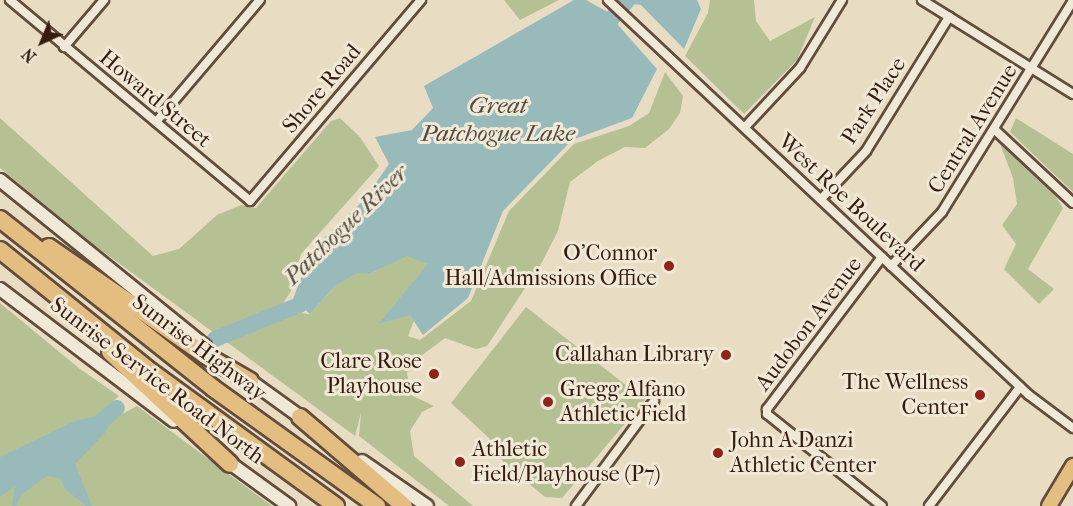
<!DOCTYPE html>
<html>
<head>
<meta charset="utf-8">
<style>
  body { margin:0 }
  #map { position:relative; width:1073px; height:506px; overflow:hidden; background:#e8ddc2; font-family:"IM FELL French Canon",serif }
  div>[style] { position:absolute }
  .green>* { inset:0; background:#b6c193 }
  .water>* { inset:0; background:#99babb }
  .river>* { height:16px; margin:-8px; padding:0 8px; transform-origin:8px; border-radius:8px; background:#99babb }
  .roads { filter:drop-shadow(2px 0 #634c3b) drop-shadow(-2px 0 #634c3b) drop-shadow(0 2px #634c3b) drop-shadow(0 -2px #634c3b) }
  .minor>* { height:8px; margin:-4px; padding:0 4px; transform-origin:4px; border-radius:4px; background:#f0e9d7 }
  .secondary>* { height:12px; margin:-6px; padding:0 6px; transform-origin:6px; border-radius:6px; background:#f0e9d7 }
  .primary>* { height:14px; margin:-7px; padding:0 7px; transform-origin:7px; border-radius:7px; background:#e4be81 }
  .motorway>* { height:16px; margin:-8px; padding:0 8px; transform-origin:8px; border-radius:8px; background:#e4be81 }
  .dots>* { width:16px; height:16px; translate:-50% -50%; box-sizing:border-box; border:3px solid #f0e9d7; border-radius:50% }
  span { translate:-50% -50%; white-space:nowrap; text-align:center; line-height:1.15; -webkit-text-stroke:6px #f0e9d7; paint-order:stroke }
  .street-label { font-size:22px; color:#371c0e }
  .poi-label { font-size:22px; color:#371c0e }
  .right { translate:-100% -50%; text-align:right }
  .left { translate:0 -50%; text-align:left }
  .water-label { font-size:24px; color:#544b42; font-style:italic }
  .north { position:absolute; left:12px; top:12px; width:60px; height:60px; -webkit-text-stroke:4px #f0e9d7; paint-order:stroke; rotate:224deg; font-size:16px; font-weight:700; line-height:24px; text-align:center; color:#371c0e }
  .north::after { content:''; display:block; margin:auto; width:21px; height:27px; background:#371c0e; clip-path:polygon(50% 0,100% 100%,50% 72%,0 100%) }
</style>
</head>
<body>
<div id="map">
  <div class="green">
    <div style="clip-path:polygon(504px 0,559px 0,520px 20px)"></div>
    <div style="clip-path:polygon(710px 0,754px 0,756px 21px,770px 41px,815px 17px,797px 60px,744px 114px,685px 56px,708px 13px)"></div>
    <div style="clip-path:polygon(665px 72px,683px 96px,680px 113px,669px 129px,645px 148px,625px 147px,598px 161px,570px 182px,558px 231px,541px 264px,487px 346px,476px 349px,445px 338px,417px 359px,407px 373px,411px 395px,434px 406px,422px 412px,410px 431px,414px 456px,473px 506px,449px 506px,359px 436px,361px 413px,355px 436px,94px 245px,0 168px,0 118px,153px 256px,179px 249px,217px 215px,241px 205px,256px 208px,331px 121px,340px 118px,360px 137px,379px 166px,301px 254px,291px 291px,280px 308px,245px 319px,222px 336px,299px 313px,310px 314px,335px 286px,357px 272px,369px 274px,407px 255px,429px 264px,379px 323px,410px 314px,414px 321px,408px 336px,420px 340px,471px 301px,509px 211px,574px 144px,629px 126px,649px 113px)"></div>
    <div style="clip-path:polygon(1016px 118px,1073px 154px,1073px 192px,1010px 132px)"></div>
    <div style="clip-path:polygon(1000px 144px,1052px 191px,1063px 208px,1028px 269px,1054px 289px,1039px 304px,1004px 269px,1016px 244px,1002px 225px,1017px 204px,1013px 178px)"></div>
    <div style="clip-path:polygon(0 303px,80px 369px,119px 396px,105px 408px,113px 419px,137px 406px,272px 506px,0 506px)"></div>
    <div style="clip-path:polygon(526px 307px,645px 400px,562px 498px,545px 497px,504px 463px,489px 438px,451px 403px)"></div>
  </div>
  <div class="water">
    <div style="clip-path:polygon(574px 0,586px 0,615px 16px,618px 25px,657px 69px,632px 118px,572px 140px,503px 211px,468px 298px,423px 335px,410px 315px,378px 324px,428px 264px,407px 256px,369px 274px,357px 273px,335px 286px,310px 314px,293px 299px,312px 249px,364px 200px,389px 164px,375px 137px,412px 130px,433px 108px,424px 86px)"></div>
    <div style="clip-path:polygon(625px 0,697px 0,701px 9px,684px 49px,641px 5px,626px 3px)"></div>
    <div style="clip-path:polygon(109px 414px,113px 419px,104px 434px,75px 464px,92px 506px,86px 506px,65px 489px,60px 478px,47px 476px,22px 494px,16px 506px,12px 506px,15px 486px,0 497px,0 457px,77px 420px)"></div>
  </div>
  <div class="river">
    <div style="left:607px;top:24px;width:32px;rotate:-49deg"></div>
    <div style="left:215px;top:339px;width:91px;rotate:-22deg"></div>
    <div style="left:299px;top:305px;width:23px;rotate:-49deg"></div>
    <div style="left:93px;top:428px;width:31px;rotate:-40deg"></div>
  </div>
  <div class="roads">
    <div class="minor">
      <div style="left:10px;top:0;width:313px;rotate:39.9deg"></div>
      <div style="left:250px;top:201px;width:264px;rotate:-49.6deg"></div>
      <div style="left:608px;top:0;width:577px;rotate:43.18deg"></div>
      <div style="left:1029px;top:395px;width:55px;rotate:36.9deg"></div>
      <div style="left:922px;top:0;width:178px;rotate:31.9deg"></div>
      <div style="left:64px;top:47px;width:62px;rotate:-49.6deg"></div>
      <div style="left:156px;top:122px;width:160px;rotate:-49.6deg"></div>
      <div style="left:745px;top:127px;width:81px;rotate:-47deg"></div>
      <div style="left:800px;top:68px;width:80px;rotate:-58.3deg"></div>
      <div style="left:994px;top:129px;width:108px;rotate:43.1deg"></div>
      <div style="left:821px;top:199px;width:66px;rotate:-46.8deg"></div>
      <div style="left:866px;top:151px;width:158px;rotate:-58.2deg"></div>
      <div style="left:882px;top:257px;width:191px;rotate:127.1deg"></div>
      <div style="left:767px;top:409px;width:5px;rotate:90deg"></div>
      <div style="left:767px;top:414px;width:147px;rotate:38.7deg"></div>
      <div style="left:891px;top:266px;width:74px;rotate:-46.6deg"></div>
      <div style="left:942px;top:212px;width:248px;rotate:-58.2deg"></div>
      <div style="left:576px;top:506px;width:131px;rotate:-53.4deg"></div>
      <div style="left:929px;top:506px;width:150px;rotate:-52.6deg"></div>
    </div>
    <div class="secondary">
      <div style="left:0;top:180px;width:264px;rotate:39deg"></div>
      <div style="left:0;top:289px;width:218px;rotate:37.2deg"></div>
      <div style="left:245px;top:377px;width:75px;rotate:35.8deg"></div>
      <div style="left:223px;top:458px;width:82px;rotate:36deg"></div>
      <div style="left:362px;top:461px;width:79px;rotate:34.7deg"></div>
    </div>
    <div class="primary">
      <div style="left:1049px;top:506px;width:47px;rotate:-59deg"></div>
    </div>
    <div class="motorway">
      <div style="left:0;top:219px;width:272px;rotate:38.4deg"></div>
      <div style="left:213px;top:388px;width:202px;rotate:35.7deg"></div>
      <div style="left:49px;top:247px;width:190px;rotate:34.7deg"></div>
      <div style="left:205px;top:355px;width:52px;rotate:30deg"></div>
      <div style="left:0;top:250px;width:188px;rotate:38.9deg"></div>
      <div style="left:146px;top:368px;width:235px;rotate:36deg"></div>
      <div style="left:110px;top:352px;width:164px;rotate:43deg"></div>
      <div style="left:300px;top:417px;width:137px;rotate:40.6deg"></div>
    </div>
  </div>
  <div class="dots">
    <div style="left:669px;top:266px;background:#8f2418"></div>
    <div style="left:726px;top:355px;background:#8f2418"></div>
    <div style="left:434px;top:374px;background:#8f2418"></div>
    <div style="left:980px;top:395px;background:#8f2418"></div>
    <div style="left:548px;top:402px;background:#8f2418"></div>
    <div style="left:718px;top:453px;background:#8f2418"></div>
    <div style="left:460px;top:462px;background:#8f2418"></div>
  </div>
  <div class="street-label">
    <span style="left:322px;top:89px;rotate:-50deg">Shore Road</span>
    <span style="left:155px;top:99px;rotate:40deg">Howard Street</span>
    <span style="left:874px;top:101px;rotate:-57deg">Park Place</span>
    <span style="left:973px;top:129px;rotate:-58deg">Central Avenue</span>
    <span style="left:851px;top:203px;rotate:43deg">West Roe Boulevard</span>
    <span style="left:809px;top:324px;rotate:-53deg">Audobon Avenue</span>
    <span style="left:199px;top:348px;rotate:37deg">Sunrise Highway</span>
    <span style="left:157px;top:381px;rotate:37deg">Sunrise Service Road North</span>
  </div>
  <div class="poi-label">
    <span class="right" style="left:657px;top:266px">O'Connor<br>Hall/Admissions Office</span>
    <span class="right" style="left:714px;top:355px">Callahan Library</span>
    <span class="right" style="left:422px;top:374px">Clare Rose<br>Playhouse</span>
    <span class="right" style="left:968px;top:395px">The Wellness<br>Center</span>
    <span class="left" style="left:560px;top:402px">Gregg Alfano<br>Athletic Field</span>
    <span class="left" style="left:730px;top:453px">John A Danzi<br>Athletic Center</span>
    <span class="left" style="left:472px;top:462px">Athletic<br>Field/Playhouse (P7)</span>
  </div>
  <div class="water-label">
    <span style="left:498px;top:120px">Great<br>Patchogue Lake</span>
    <span style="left:346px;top:225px;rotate:-44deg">Patchogue River</span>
  </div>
  <div class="north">N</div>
</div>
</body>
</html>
